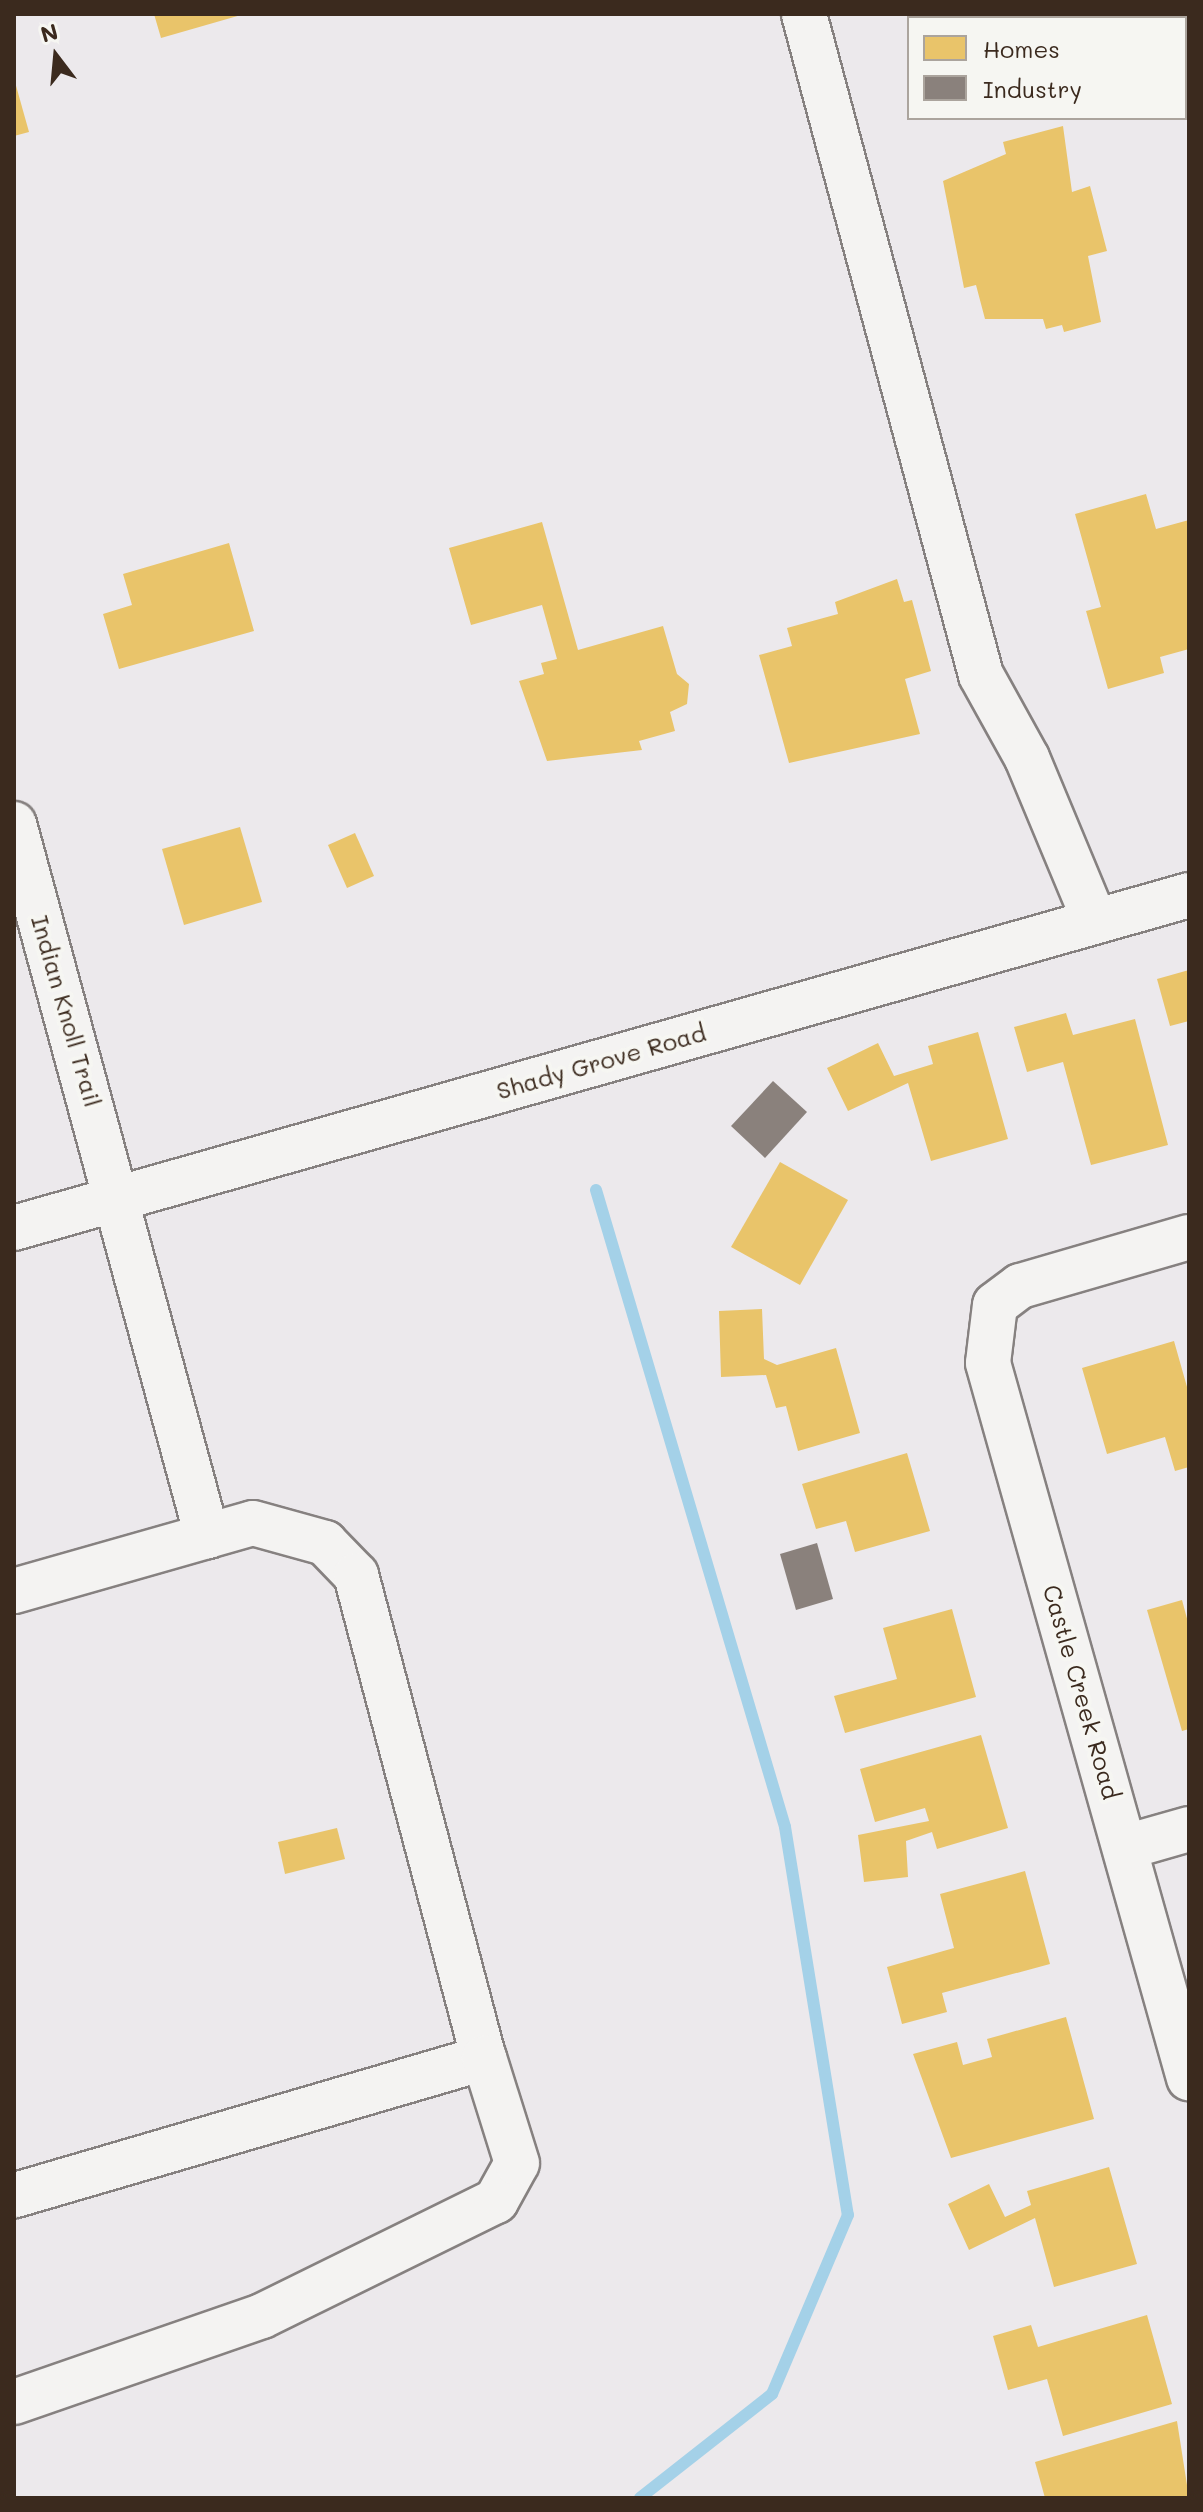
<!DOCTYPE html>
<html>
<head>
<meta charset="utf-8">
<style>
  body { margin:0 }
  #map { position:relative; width:1203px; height:2512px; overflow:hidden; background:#ece9ec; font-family:Mali,sans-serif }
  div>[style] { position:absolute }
  .homes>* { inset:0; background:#e9c46a }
  .industry>* { inset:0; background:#8a817c }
  .stream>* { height:12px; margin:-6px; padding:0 6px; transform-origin:6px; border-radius:6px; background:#a4d1e8 }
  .roads { filter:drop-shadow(2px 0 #868180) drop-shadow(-2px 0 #868180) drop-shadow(0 2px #868180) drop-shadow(0 -2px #868180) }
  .minor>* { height:44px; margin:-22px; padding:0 22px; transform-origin:22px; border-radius:22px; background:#f4f3f2 }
  .tertiary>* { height:44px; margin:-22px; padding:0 22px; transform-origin:22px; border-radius:22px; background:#f4f3f2 }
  span { translate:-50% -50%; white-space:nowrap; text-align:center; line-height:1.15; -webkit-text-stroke:8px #f6f6f2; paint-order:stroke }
  .street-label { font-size:24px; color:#3b2a1e }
  .frame { position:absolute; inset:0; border:16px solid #3b2a1e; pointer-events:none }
  .legend { position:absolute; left:907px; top:16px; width:280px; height:104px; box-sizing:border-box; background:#f6f6f2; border:2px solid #aba49d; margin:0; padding:10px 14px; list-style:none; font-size:24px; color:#3b2a1e }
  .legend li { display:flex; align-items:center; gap:16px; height:40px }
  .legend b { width:40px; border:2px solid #aba49d }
  .north { position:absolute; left:16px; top:16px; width:80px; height:80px; -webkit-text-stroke:6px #f6f6f2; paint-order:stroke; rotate:344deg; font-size:22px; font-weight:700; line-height:32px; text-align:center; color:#3b2a1e }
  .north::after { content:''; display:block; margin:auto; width:28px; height:36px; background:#3b2a1e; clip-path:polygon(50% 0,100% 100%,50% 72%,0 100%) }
</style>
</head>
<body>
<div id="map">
  <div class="homes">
    <div style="clip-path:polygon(154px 14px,241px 14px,241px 15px,161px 38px)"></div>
    <div style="clip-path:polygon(15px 82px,29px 132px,14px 136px,14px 83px)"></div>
    <div style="clip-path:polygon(1063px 126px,1072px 192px,1090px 186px,1107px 251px,1088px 256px,1101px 322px,1064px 332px,1062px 325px,1046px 329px,1043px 319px,985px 319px,976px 285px,964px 288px,943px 181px,1006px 154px,1003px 142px)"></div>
    <div style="clip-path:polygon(1146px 494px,1156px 529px,1189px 520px,1189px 649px,1160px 657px,1164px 673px,1108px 689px,1086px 611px,1101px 607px,1075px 514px)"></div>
    <div style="clip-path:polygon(542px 522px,578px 650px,663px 626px,677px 674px,689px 684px,687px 704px,670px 712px,675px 731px,639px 741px,642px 750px,547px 761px,519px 681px,544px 674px,541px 663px,557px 659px,542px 605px,471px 625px,449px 548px)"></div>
    <div style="clip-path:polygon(229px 543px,254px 631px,119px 669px,103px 614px,132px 605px,123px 574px)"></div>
    <div style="clip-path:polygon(897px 579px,904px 602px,912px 600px,931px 671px,905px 679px,920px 734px,789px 763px,759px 655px,792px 646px,787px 628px,838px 614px,835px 602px)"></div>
    <div style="clip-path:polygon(240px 827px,262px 902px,184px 925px,162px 849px)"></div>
    <div style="clip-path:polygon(355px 833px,374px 876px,347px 888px,328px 845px)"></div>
    <div style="clip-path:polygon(1189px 970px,1189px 1021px,1170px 1026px,1157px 979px)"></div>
    <div style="clip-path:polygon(1066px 1013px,1073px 1035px,1135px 1019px,1168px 1145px,1091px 1165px,1063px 1062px,1027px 1072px,1014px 1027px)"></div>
    <div style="clip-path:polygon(978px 1032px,1008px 1139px,931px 1161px,908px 1083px,848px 1111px,827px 1068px,878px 1043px,894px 1076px,933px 1064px,928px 1046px)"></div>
    <div style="clip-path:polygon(780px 1162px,848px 1200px,800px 1285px,731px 1247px)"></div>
    <div style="clip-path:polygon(762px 1309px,764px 1359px,777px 1365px,836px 1348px,860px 1433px,798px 1451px,786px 1406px,776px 1408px,766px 1375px,721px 1377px,719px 1311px)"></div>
    <div style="clip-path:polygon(1174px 1341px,1189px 1394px,1189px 1467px,1175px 1471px,1165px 1437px,1107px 1454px,1082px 1368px)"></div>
    <div style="clip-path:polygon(907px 1453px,930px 1531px,855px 1552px,846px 1521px,816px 1529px,802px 1484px)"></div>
    <div style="clip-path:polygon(1182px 1600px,1189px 1626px,1189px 1729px,1182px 1731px,1147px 1610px)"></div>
    <div style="clip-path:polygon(952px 1609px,976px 1697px,845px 1733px,834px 1696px,897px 1679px,883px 1628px)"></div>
    <div style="clip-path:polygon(981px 1735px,1008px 1828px,937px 1849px,932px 1832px,906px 1841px,908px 1877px,864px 1882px,858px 1835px,929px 1821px,925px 1808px,875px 1822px,860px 1769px)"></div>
    <div style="clip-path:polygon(337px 1828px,345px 1859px,285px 1874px,278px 1842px)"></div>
    <div style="clip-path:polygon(1025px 1871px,1050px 1964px,942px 1993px,947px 2012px,902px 2024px,887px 1967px,954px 1948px,940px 1894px)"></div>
    <div style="clip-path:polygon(1066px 2017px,1094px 2119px,951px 2158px,913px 2054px,957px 2042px,963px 2065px,992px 2057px,987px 2039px)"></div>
    <div style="clip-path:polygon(1109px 2167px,1137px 2264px,1054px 2287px,1035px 2218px,969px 2250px,948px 2204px,989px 2184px,1005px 2217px,1031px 2205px,1027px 2191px)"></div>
    <div style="clip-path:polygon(1147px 2315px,1172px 2404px,1063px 2436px,1047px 2379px,1008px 2390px,993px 2336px,1031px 2325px,1038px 2347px)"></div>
    <div style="clip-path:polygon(1177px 2421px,1189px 2498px,1045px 2498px,1035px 2462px)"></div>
  </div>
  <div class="industry">
    <div style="clip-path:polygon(773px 1081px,807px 1112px,765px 1158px,731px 1126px)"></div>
    <div style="clip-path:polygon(817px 1543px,833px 1599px,796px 1610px,780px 1554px)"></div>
  </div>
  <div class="stream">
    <div style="left:596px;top:1190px;width:664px;rotate:73.47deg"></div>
    <div style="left:785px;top:1827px;width:393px;rotate:80.8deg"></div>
    <div style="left:848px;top:2215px;width:194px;rotate:113deg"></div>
    <div style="left:772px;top:2394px;width:168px;rotate:141.8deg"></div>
  </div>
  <div class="roads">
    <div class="minor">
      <div style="left:804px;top:14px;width:684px;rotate:75.01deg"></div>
      <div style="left:981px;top:675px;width:95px;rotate:61deg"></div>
      <div style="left:1027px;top:758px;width:177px;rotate:67.4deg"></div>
      <div style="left:14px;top:824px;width:738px;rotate:74.83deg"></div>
      <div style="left:1189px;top:1237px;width:176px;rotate:163.8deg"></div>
      <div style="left:1020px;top:1286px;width:31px;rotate:143deg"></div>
      <div style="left:995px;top:1305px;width:58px;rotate:96.9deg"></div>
      <div style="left:988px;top:1363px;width:743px;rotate:74.3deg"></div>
      <div style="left:14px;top:1591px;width:248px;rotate:-15.9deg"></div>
      <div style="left:253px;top:1523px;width:75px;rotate:15.5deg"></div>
      <div style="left:325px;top:1543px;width:45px;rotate:45.9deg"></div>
      <div style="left:356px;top:1575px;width:500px;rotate:75.2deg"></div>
      <div style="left:484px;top:2058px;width:490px;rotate:163.7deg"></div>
      <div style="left:1126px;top:1847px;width:66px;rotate:-15.9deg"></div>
      <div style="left:14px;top:2402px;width:262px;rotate:-19.1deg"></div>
      <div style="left:262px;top:2316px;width:261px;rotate:-26.2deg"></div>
      <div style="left:496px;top:2201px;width:43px;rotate:-61.1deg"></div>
      <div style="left:517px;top:2163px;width:110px;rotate:-107.4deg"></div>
    </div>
    <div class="tertiary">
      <div style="left:14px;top:1228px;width:1221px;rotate:-15.82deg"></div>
    </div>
  </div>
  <div class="street-label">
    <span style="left:67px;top:1011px;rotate:74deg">Indian Knoll Trail</span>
    <span style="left:601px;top:1061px;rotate:-16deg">Shady Grove Road</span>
    <span style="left:1082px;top:1692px;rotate:74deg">Castle Creek Road</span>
  </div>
  <div class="frame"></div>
  <ul class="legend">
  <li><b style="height:22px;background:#e9c46a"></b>Homes</li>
  <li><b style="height:22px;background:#8a817c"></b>Industry</li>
  </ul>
  <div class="north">N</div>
</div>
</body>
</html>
